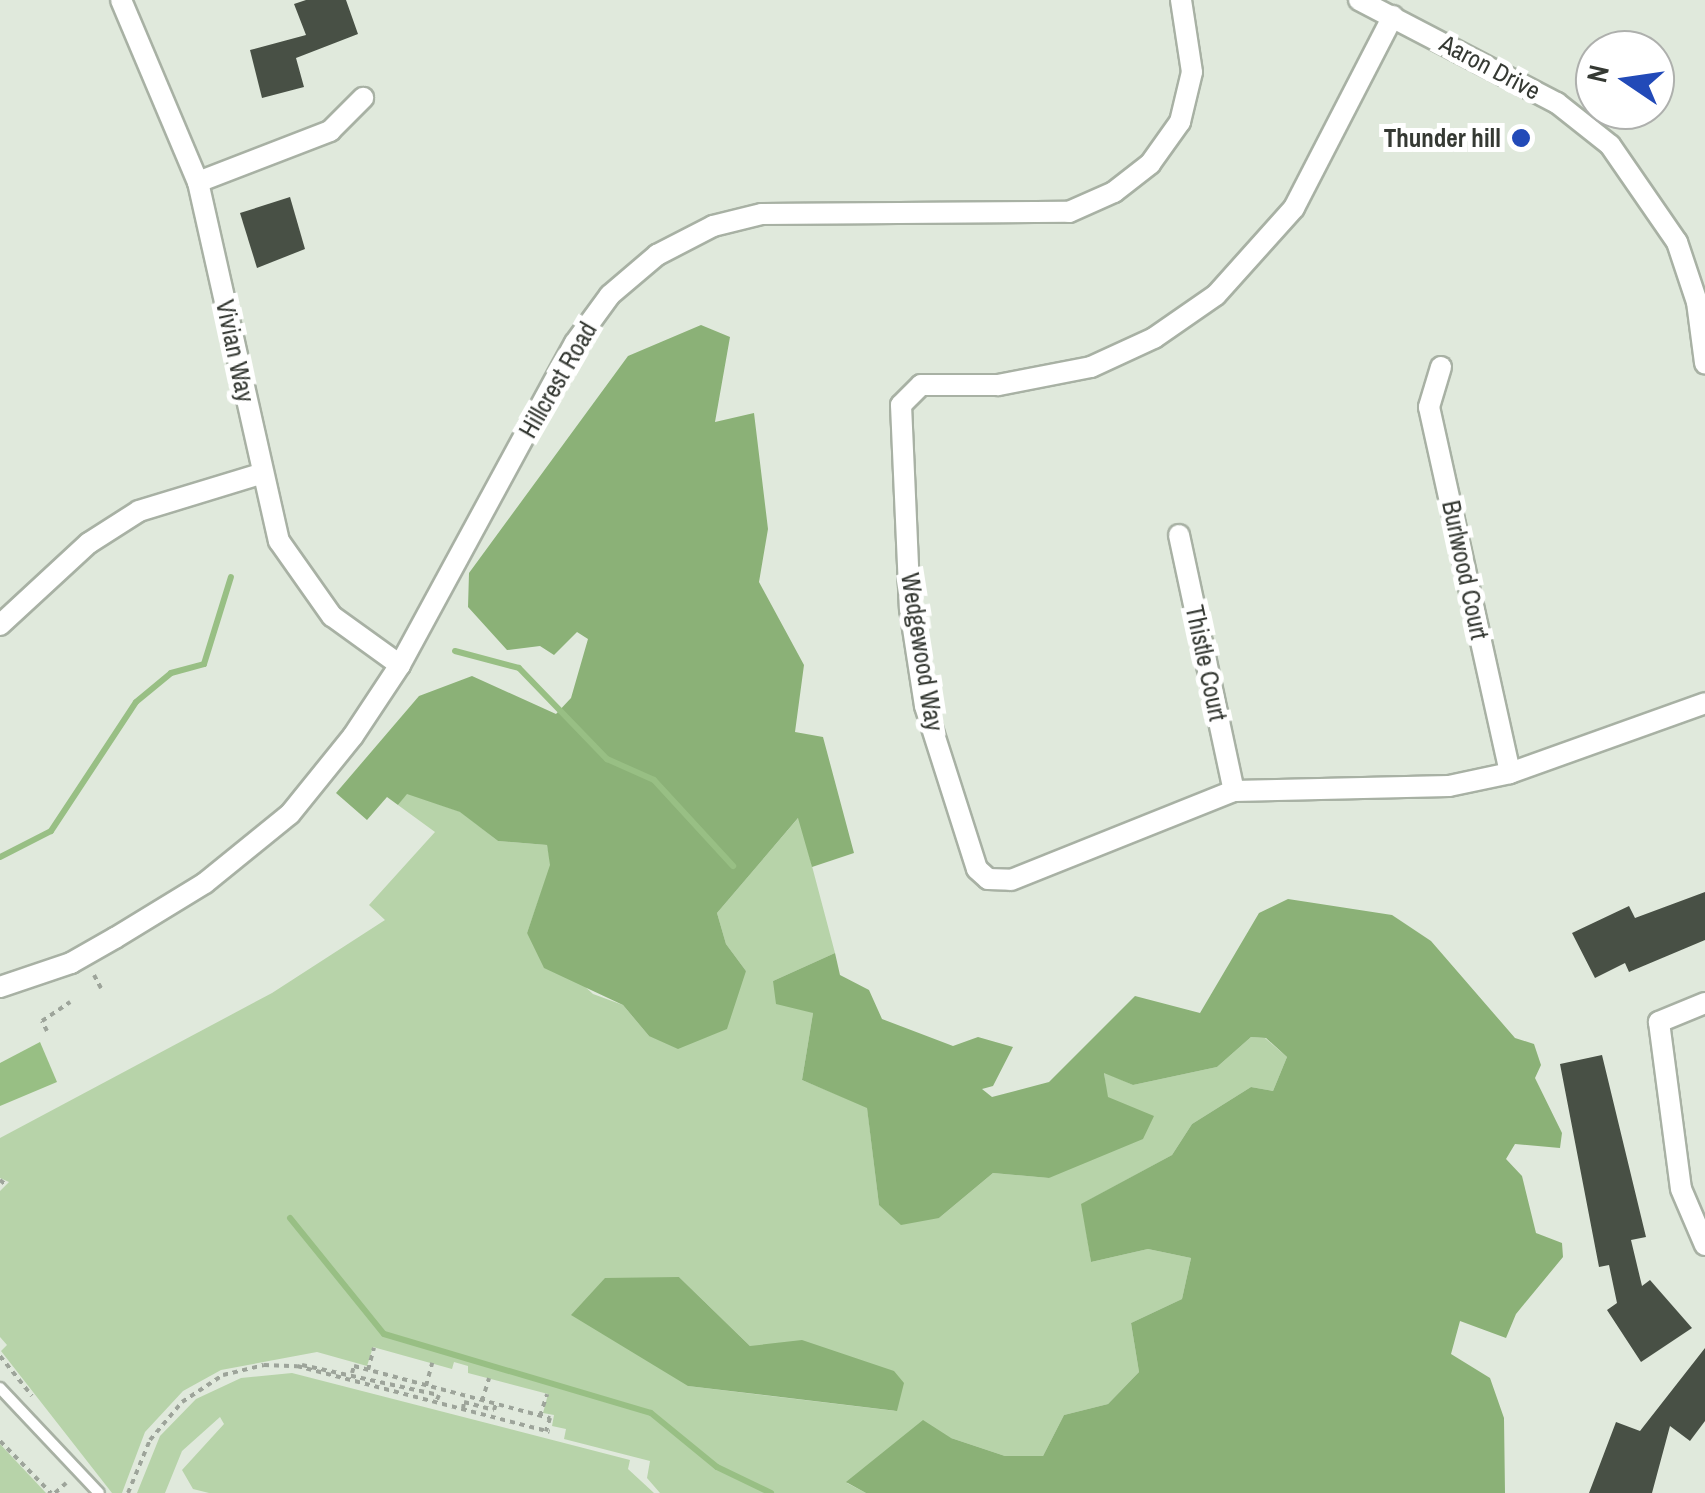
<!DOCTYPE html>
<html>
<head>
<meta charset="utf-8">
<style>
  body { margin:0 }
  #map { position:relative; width:1705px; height:1493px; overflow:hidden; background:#e0e9dc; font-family:"Archivo Narrow",sans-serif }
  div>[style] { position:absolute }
  .green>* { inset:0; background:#b7d3a9 }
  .forest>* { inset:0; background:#8bb177 }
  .water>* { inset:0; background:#98bf84 }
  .stream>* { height:6px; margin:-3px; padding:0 3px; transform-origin:3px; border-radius:3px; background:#98bf84 }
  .building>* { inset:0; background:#485045 }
  .path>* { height:4px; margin-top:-2px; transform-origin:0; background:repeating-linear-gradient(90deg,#9da49a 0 5px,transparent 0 10px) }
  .roads { filter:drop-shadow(2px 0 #a8b1a4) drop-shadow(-2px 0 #a8b1a4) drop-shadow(0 2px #a8b1a4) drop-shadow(0 -2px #a8b1a4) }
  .service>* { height:10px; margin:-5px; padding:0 5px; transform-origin:5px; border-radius:5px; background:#fff }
  .minor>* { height:20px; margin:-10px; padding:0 10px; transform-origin:10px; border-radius:10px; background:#fff }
  .dots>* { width:28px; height:28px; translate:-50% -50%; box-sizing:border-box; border:5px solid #fff; border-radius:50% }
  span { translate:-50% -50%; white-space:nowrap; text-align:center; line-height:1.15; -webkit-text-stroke:10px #fff; paint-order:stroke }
  .street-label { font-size:25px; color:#353933 }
  .poi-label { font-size:25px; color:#353933; font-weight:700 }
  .right { translate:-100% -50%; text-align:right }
  .north { position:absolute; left:1575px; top:30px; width:100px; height:100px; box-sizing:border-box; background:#fff; border:2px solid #aeb0ad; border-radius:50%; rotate:283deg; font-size:28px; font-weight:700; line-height:40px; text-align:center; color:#353933 }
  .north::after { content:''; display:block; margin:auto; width:35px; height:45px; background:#224ab8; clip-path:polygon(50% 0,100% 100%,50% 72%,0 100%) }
</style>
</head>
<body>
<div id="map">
  <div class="green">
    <div style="clip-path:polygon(evenodd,407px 793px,461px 812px,498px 841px,547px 845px,551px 865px,527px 933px,593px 994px,623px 1005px,649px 1036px,746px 971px,726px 944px,717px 913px,799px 817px,835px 953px,773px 981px,813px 1013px,802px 1080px,867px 1107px,879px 1205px,939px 1218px,993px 1173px,1049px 1178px,1107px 1097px,1104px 1072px,1133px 1085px,1217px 1067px,1251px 1037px,1265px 1038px,1287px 1057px,1273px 1091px,1251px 1087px,1192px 1124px,1172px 1155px,1082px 1204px,1091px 1262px,1148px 1249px,1191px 1258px,1182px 1299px,1131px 1323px,1139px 1372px,1108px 1404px,1064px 1415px,1043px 1456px,1005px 1456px,951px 1438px,847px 1483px,866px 1493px,660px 1493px,647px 1478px,650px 1461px,564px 1439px,566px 1429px,552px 1426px,554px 1415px,543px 1413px,548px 1394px,468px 1373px,468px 1366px,454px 1362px,452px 1369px,373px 1347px,367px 1366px,317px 1352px,221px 1370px,183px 1391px,145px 1432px,122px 1493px,112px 1493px,1px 1351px,7px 1345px,0 1337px,0 1191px,9px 1182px,0 1178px,0 1138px,272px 993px,385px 920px,369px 905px,435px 832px,398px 805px,407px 793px,679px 1277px,750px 1346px,896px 1411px,688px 1386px,679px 1277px)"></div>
    <div style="clip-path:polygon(292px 1373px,630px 1460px,628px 1469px,654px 1493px,209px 1493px,193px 1489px,182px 1470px,224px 1424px,220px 1417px,182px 1451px,165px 1493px,137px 1493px,160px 1436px,196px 1399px,241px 1378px)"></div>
    <div style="clip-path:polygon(0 1444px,46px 1493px,0 1493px)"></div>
  </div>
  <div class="forest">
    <div style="clip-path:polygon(701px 325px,730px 337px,715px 422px,754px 413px,768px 529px,759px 582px,804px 665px,795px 732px,823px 737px,854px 853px,812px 867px,798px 818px,717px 913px,726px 944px,746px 971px,727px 1029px,678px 1049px,649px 1036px,623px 1005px,544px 968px,527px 933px,550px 865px,547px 845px,498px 841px,460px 812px,407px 794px,398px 805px,387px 797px,367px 820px,336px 793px,419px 696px,472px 676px,556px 714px,571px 698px,588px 639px,577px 632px,554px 655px,540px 646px,507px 650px,468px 607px,469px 573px,628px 356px)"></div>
    <div style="clip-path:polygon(1288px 899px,1392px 915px,1431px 941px,1515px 1038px,1534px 1044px,1541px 1065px,1535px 1078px,1562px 1133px,1560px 1148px,1515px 1144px,1506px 1159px,1522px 1176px,1536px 1233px,1562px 1243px,1563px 1257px,1516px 1314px,1506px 1338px,1460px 1321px,1451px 1354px,1490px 1378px,1504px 1418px,1505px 1493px,866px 1493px,846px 1482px,923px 1420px,951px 1438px,1005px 1456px,1043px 1456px,1064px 1415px,1108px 1404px,1139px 1372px,1131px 1323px,1182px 1299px,1191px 1258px,1148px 1249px,1091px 1262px,1081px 1204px,1172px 1155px,1192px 1124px,1251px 1087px,1273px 1091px,1287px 1057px,1266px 1038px,1251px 1037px,1217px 1067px,1133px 1085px,1104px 1073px,1108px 1097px,1154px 1116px,1143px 1139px,1049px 1178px,993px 1173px,939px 1218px,901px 1225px,879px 1205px,867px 1108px,802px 1080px,813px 1013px,776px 1004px,773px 981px,835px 953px,840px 975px,869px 990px,882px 1019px,953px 1046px,978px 1037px,1013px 1047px,993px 1086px,982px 1089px,992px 1097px,1049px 1082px,1135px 996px,1200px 1013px,1259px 913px)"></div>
    <div style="clip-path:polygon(679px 1277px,750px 1346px,802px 1340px,894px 1371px,904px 1383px,897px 1411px,688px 1386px,571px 1315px,605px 1278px)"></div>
  </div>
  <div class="water">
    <div style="clip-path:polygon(40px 1042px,57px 1082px,0 1106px,0 1063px)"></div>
  </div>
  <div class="stream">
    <div style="left:455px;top:651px;width:66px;rotate:14.9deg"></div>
    <div style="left:519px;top:668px;width:127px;rotate:46deg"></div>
    <div style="left:607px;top:759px;width:51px;rotate:24.1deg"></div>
    <div style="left:654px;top:780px;width:117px;rotate:47.4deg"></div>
    <div style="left:0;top:857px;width:57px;rotate:-27deg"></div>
    <div style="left:51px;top:831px;width:154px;rotate:-56.6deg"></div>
    <div style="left:136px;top:702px;width:45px;rotate:-39.6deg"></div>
    <div style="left:171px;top:673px;width:34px;rotate:-15deg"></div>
    <div style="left:204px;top:664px;width:91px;rotate:-72.8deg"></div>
    <div style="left:290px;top:1218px;width:149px;rotate:51deg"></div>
    <div style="left:384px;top:1334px;width:278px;rotate:16.5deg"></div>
    <div style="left:651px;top:1413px;width:85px;rotate:39.3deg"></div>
    <div style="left:717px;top:1467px;width:60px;rotate:25.7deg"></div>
  </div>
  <div class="building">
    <div style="clip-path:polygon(306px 0,346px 0,358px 34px,296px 58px,304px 87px,262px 98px,250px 50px,306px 35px,294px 4px)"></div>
    <div style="clip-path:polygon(290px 197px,305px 249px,257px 268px,240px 213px)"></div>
    <div style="clip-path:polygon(1705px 892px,1705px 940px,1629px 972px,1625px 963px,1595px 978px,1572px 933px,1629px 906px,1635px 918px)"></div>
    <div style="clip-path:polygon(1602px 1055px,1646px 1237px,1631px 1240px,1642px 1286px,1650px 1280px,1692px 1328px,1641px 1362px,1607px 1310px,1617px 1303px,1609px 1265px,1599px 1267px,1560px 1064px)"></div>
    <div style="clip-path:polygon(1705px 1348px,1705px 1421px,1690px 1441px,1670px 1426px,1652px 1493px,1589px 1493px,1616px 1422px,1640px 1431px)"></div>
  </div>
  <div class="path">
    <div style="left:94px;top:975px;width:15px;rotate:62deg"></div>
    <div style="left:47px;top:1031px;width:11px;rotate:-117deg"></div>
    <div style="left:42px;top:1021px;width:34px;rotate:-34deg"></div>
    <div style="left:0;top:1180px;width:8px;rotate:40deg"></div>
    <div style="left:0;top:1356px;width:51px;rotate:51.3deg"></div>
    <div style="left:302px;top:1365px;width:140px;rotate:12.4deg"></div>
    <div style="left:439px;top:1395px;width:8px;rotate:113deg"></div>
    <div style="left:368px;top:1370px;width:23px;rotate:-75deg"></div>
    <div style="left:352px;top:1373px;width:7px;rotate:-74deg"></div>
    <div style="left:354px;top:1366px;width:203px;rotate:14.9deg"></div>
    <div style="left:550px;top:1418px;width:14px;rotate:107deg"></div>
    <div style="left:426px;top:1386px;width:24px;rotate:-75deg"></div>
    <div style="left:482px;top:1401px;width:24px;rotate:-73deg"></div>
    <div style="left:463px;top:1409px;width:7px;rotate:-82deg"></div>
    <div style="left:464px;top:1402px;width:31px;rotate:15deg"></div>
    <div style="left:494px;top:1410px;width:6px;rotate:-72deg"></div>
    <div style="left:540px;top:1416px;width:23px;rotate:-72deg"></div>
    <div style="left:0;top:1441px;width:73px;rotate:45.6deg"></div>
    <div style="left:55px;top:1493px;width:15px;rotate:-42deg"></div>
    <div style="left:128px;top:1493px;width:57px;rotate:-67.5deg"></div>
    <div style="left:150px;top:1440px;width:50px;rotate:-49.9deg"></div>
    <div style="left:182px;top:1402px;width:49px;rotate:-33.4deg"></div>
    <div style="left:223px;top:1375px;width:42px;rotate:-13.7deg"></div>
    <div style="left:264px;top:1365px;width:33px;rotate:2deg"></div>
    <div style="left:297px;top:1366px;width:261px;rotate:14.6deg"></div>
  </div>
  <div class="roads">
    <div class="service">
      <div style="left:0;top:1388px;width:144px;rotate:46.7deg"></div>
    </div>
    <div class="minor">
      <div style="left:121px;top:0;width:198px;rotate:67.1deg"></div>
      <div style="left:198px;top:182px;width:368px;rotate:77.3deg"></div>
      <div style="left:279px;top:541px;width:92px;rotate:54.8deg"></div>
      <div style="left:332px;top:616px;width:84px;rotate:35.8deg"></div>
      <div style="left:1359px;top:0;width:223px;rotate:27.5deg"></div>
      <div style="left:1557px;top:103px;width:68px;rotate:38.4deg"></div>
      <div style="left:1610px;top:145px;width:118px;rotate:55.4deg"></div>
      <div style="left:1677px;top:242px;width:63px;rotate:71.6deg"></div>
      <div style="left:1697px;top:302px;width:62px;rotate:82.5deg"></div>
      <div style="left:1393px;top:16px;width:216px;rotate:117.3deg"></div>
      <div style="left:1294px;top:208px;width:117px;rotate:131.9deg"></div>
      <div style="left:1216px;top:295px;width:75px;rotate:145.3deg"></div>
      <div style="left:1154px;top:338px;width:69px;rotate:155.3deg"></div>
      <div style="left:1091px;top:367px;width:95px;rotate:169deg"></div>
      <div style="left:998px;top:385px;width:77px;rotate:180deg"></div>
      <div style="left:921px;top:385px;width:28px;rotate:135deg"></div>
      <div style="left:901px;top:405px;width:204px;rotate:87.5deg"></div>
      <div style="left:910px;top:609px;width:98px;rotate:81.2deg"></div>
      <div style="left:925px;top:706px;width:171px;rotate:72.3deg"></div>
      <div style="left:977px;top:869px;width:15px;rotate:42deg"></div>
      <div style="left:988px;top:879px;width:23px;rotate:2deg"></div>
      <div style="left:1011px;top:880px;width:240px;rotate:-21.8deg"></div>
      <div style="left:1234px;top:791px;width:215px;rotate:-1.3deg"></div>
      <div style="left:1449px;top:786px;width:62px;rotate:-12deg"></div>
      <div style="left:1510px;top:773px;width:207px;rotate:-19.7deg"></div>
      <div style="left:198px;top:182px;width:142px;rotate:-21.1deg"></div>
      <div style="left:330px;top:131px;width:47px;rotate:-45deg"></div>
      <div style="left:1441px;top:367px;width:42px;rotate:106.7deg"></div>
      <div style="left:1429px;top:407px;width:375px;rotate:77.5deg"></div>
      <div style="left:1179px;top:535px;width:262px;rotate:77.9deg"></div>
      <div style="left:0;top:625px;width:121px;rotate:-42.7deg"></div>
      <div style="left:89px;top:543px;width:59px;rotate:-32.6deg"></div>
      <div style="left:139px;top:511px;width:127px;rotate:-17deg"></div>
      <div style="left:0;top:987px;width:75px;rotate:-18.7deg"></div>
      <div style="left:71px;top:963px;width:51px;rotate:-29.6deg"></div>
      <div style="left:115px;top:938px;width:105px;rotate:-31.4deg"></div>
      <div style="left:205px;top:883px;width:109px;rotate:-39.1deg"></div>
      <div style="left:290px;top:814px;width:100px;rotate:-51.1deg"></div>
      <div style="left:353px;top:736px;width:85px;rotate:-56.5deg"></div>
      <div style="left:400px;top:665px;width:366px;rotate:-61.5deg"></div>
      <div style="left:575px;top:343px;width:59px;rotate:-53.9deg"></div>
      <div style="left:610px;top:295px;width:62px;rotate:-40.4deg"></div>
      <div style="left:657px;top:255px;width:63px;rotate:-27.4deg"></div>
      <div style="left:713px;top:226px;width:50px;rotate:-13.8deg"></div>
      <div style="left:762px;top:214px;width:307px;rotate:-0.4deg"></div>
      <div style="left:1069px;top:212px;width:49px;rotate:-24deg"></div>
      <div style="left:1114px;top:192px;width:46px;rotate:-37.9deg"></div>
      <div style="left:1150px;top:164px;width:52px;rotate:-54.5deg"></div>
      <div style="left:1180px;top:122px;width:51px;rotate:-76.5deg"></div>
      <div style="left:1192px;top:72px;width:73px;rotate:-98.7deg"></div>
      <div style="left:1705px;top:1003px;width:50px;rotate:157.6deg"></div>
      <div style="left:1659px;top:1022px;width:168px;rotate:82.5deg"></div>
      <div style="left:1681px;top:1189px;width:61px;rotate:66.8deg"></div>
    </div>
  </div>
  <div class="dots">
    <div style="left:1521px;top:138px;background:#224ab8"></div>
  </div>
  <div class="street-label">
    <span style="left:1490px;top:67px;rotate:28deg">Aaron Drive</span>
    <span style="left:235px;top:351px;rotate:78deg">Vivian Way</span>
    <span style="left:558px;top:380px;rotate:-60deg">Hillcrest Road</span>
    <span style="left:1465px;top:570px;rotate:78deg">Burlwood Court</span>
    <span style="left:922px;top:652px;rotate:81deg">Wedgewood Way</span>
    <span style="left:1206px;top:663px;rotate:78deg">Thistle Court</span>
  </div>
  <div class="poi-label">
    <span class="right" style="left:1501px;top:138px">Thunder hill</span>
  </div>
  <div class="north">N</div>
</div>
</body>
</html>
